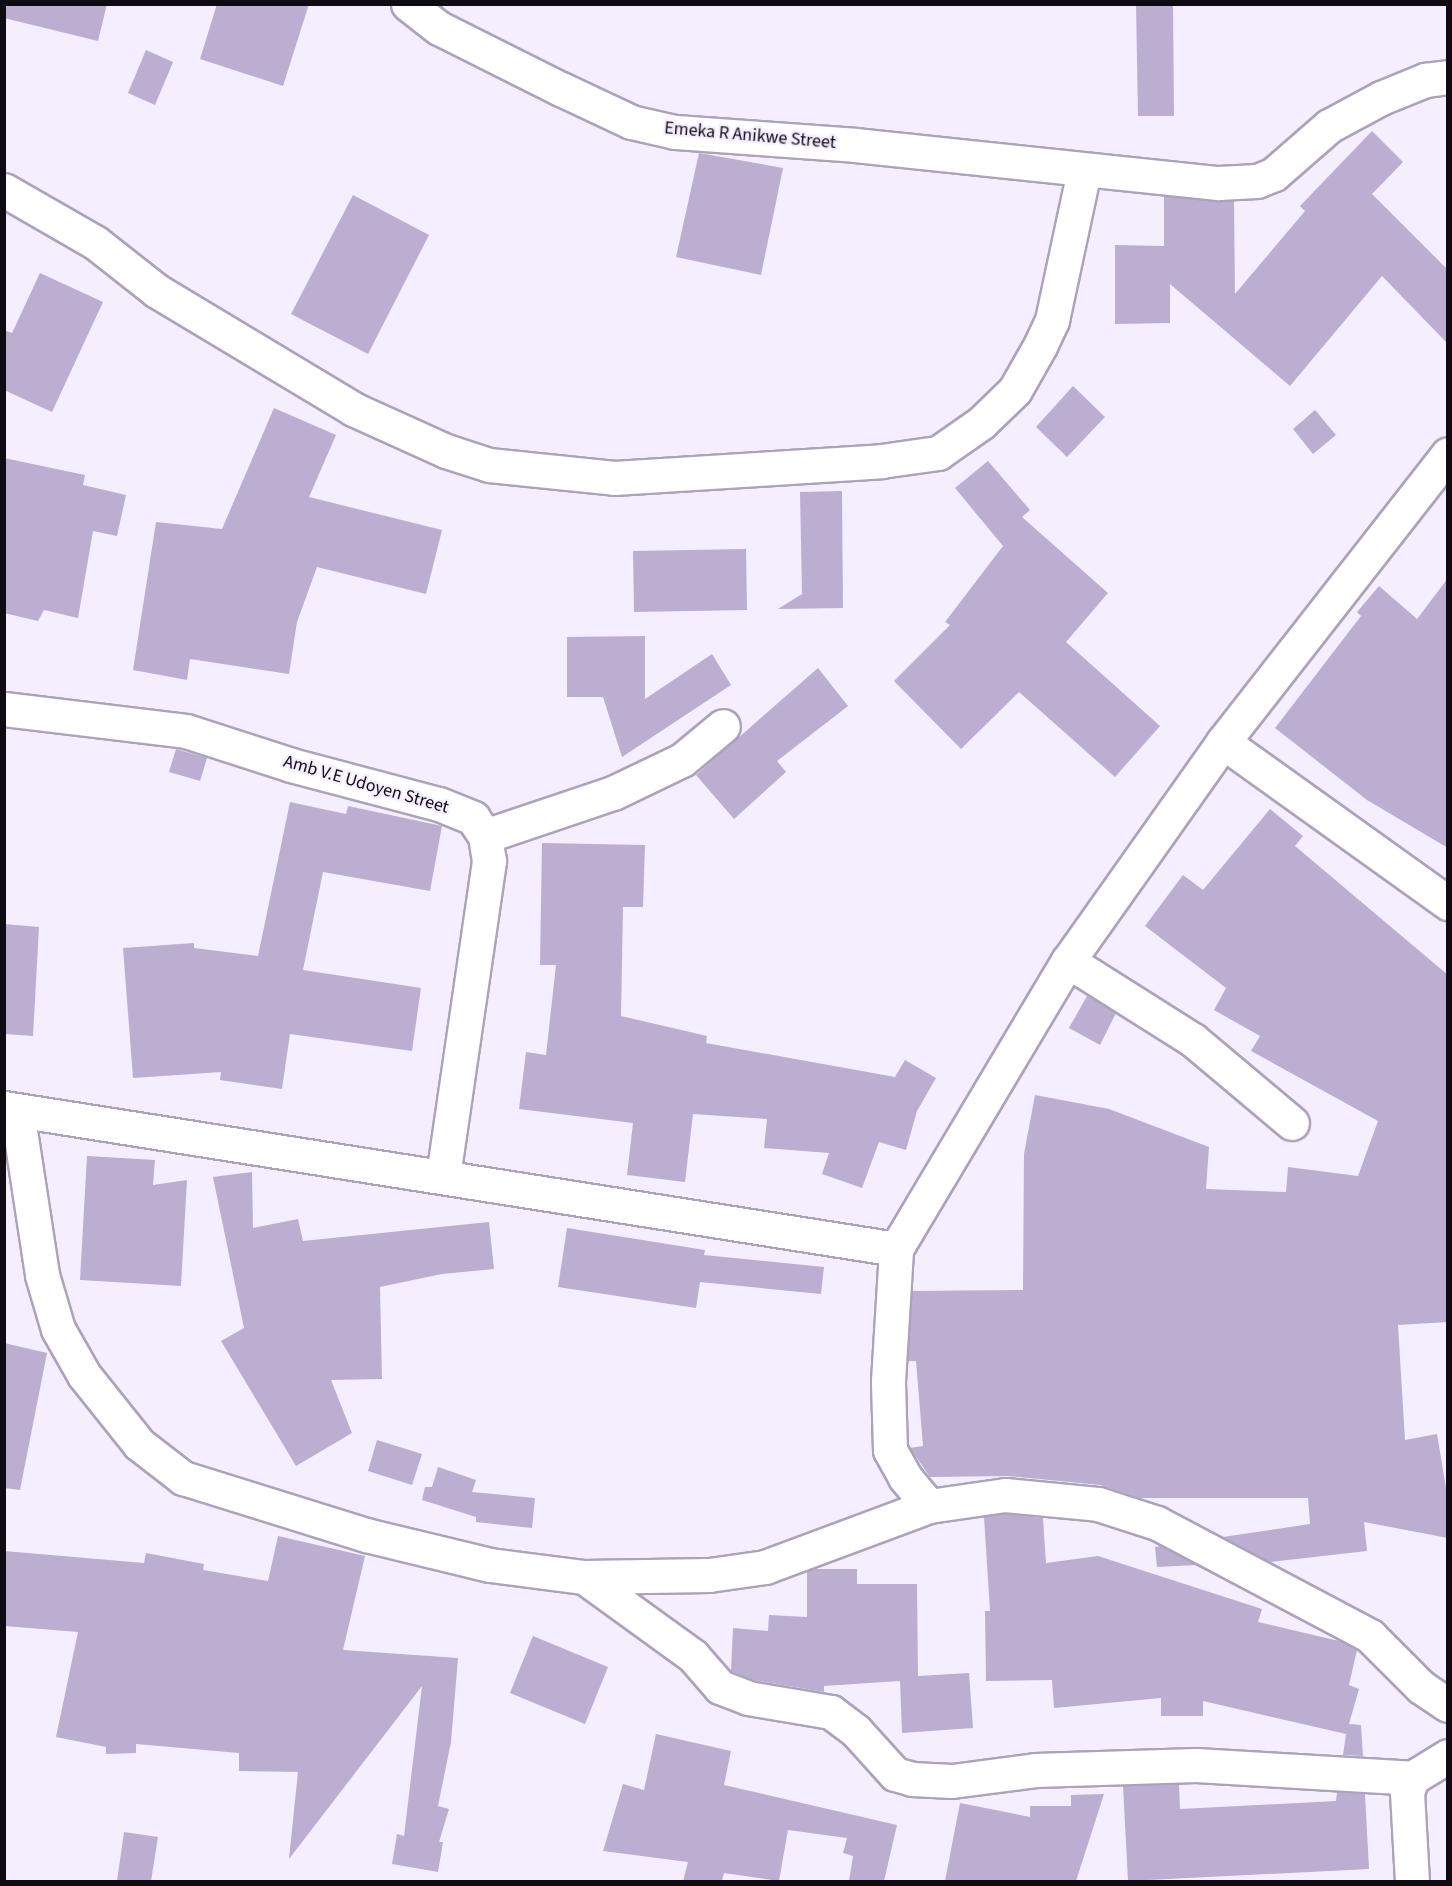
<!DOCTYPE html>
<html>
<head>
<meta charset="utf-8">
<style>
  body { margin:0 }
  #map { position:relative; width:1452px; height:1886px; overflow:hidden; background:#f4eefe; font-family:"Source Sans 3",sans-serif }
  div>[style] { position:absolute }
  .building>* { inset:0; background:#bcaed1 }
  .roads { filter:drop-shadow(2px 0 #aca3bb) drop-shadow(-2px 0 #aca3bb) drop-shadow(0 2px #aca3bb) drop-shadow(0 -2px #aca3bb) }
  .minor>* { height:33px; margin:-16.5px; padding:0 16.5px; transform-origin:16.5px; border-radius:16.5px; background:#fff }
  span { translate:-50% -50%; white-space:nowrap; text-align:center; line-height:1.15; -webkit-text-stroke:4.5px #f4eefe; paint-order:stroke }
  .street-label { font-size:18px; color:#0e0b13 }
  .frame { position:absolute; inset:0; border:6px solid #0e0b13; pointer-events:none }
</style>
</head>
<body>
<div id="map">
  <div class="building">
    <div style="clip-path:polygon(4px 4px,107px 4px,98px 41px,4px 18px)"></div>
    <div style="clip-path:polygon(217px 4px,309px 4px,283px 86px,200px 59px)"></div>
    <div style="clip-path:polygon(1136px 4px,1173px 4px,1174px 116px,1138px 116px)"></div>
    <div style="clip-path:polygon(146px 50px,173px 62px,155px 105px,128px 93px)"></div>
    <div style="clip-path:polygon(1372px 131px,1403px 162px,1372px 194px,1448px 270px,1448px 344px,1382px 276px,1290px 386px,1170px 284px,1170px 323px,1115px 324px,1115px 245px,1164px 246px,1164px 196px,1234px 201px,1235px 294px,1305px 211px,1300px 206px)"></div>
    <div style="clip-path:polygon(699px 153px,783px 168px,761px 275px,676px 257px)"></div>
    <div style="clip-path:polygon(353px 195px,429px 235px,368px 354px,291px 314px)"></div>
    <div style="clip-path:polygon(40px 273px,103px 302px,52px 412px,4px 390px,4px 330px,12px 333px)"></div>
    <div style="clip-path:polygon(1073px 386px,1105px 417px,1067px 457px,1036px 427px)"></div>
    <div style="clip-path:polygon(274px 408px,336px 435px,309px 497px,442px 530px,426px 594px,317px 567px,297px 622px,289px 674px,190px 659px,187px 680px,133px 670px,156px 522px,222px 529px)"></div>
    <div style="clip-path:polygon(1315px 410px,1336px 435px,1313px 454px,1293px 429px)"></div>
    <div style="clip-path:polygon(4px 458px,85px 475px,83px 485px,126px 495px,117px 536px,93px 531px,78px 618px,44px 610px,38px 621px,4px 613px)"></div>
    <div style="clip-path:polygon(988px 461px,1030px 510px,1022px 517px,1108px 593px,1066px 642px,1160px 726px,1115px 777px,1019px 692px,961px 749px,894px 681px,950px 625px,945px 622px,1003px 546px,955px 488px)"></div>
    <div style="clip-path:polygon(842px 491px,843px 608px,778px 609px,802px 594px,800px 492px)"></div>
    <div style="clip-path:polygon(746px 549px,747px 610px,634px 612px,633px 551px)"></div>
    <div style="clip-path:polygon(1448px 578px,1448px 848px,1367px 800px,1275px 728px,1361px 616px,1357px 612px,1379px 586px,1417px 619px)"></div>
    <div style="clip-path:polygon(645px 636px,645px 699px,712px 654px,731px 685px,622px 757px,603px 697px,567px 697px,567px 637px)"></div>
    <div style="clip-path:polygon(818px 668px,848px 706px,777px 761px,786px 772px,734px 819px,696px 775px)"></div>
    <div style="clip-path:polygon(176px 749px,207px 758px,200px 781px,169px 772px)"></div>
    <div style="clip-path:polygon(290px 802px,346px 814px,348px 806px,442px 826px,430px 891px,323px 872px,303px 970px,421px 988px,412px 1051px,290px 1034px,282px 1089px,220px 1080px,221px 1072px,133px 1078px,123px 948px,194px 943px,194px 948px,258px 956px)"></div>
    <div style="clip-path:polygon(1270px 809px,1303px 836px,1295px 846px,1448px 975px,1448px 1322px,1398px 1325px,1405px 1440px,1437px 1434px,1448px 1500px,1448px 1538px,1364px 1522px,1367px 1551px,1270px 1562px,1223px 1537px,1310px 1524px,1308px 1498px,1140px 1498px,1100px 1485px,1007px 1476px,930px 1477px,910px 1448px,923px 1446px,916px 1361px,908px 1361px,912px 1291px,1023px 1290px,1024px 1154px,1035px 1095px,1109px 1109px,1209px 1147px,1206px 1189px,1286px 1192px,1288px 1167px,1358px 1176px,1378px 1121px,1251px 1051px,1260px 1036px,1214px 1010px,1226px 988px,1145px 926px,1183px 875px,1203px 890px)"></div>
    <div style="clip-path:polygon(542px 843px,645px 845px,643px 907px,623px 907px,621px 1016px,707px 1036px,706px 1043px,895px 1077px,905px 1060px,936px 1078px,917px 1111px,906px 1150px,879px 1142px,862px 1188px,822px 1174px,829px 1153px,764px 1148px,767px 1119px,693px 1114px,685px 1182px,627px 1175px,633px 1123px,519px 1109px,526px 1052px,546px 1055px,556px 965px,540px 965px)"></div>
    <div style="clip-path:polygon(4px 924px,39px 927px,33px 1036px,4px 1034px)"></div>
    <div style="clip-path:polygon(1087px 996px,1116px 1013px,1100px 1045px,1069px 1028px)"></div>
    <div style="clip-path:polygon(87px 1156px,155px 1160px,153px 1185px,187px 1180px,181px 1286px,80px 1280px)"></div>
    <div style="clip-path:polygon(252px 1172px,253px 1228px,298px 1219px,303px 1241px,489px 1222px,494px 1269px,442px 1274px,380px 1287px,382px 1379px,331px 1380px,352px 1433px,296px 1466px,221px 1341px,244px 1328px,213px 1177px)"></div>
    <div style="clip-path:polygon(567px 1228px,705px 1250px,704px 1255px,824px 1267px,821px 1294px,700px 1282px,696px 1308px,558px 1287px)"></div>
    <div style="clip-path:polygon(4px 1343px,47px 1353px,20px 1490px,4px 1488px)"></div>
    <div style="clip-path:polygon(377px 1440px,422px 1454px,412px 1485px,368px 1471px)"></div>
    <div style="clip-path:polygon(438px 1467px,476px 1480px,472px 1492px,535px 1498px,532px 1528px,476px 1522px,476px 1517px,422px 1500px,425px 1487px,432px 1487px)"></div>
    <div style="clip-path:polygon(1005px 1514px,1043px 1518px,1046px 1563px,1098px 1556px,1262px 1609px,1258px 1622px,1339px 1641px,1357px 1650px,1349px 1685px,1359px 1689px,1349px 1724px,1361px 1725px,1363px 1756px,1343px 1755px,1346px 1734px,1203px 1701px,1203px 1716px,1161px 1716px,1161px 1698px,1054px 1708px,1052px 1680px,986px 1681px,985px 1611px,990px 1611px,984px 1517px)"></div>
    <div style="clip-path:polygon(278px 1536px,365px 1556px,343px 1650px,458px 1658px,451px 1742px,438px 1806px,449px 1809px,439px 1842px,443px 1842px,438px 1872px,392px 1864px,397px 1834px,404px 1836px,422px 1686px,289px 1859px,298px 1772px,239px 1771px,239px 1753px,136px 1744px,136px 1753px,106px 1754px,106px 1747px,56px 1737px,78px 1632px,4px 1626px,4px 1551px,144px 1563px,146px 1553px,204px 1564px,203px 1570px,268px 1581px)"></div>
    <div style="clip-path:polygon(1161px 1546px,1197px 1565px,1157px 1567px,1155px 1547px)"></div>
    <div style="clip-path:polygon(813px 1569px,857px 1569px,857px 1584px,917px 1584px,918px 1676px,969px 1673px,973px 1728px,902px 1733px,900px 1681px,824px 1686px,824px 1692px,753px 1680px,731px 1671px,733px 1628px,768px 1631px,769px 1615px,807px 1617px,807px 1571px)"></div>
    <div style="clip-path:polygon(533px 1636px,608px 1667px,585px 1724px,510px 1693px)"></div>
    <div style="clip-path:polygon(656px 1734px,731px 1751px,724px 1785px,897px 1825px,884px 1881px,849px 1881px,853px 1856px,843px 1853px,847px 1838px,788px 1830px,779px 1881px,724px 1873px,722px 1881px,683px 1881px,688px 1862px,603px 1851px,623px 1784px,644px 1790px)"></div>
    <div style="clip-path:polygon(1179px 1784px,1180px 1809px,1336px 1801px,1337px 1792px,1365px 1794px,1369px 1869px,1128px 1881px,1123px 1786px)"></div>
    <div style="clip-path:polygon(1104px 1794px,1076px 1881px,945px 1881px,960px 1803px,1030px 1817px,1030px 1806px,1071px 1806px,1071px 1795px)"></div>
    <div style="clip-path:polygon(124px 1832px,158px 1837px,151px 1881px,117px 1881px)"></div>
  </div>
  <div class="roads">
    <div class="minor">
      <div style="left:408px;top:4px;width:39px;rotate:38deg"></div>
      <div style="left:439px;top:28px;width:136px;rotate:26.6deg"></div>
      <div style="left:561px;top:89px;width:77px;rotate:25.2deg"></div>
      <div style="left:631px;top:122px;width:45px;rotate:12.8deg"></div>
      <div style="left:675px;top:132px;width:180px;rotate:4.1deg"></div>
      <div style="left:855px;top:145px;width:365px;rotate:6deg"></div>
      <div style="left:1218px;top:183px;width:39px;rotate:-3deg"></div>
      <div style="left:1257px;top:181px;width:18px;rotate:-22deg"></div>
      <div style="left:1274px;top:174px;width:73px;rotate:-41.1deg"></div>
      <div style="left:1329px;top:126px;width:59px;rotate:-28.3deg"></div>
      <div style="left:1381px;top:98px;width:48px;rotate:-22.2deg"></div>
      <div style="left:1425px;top:80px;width:23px;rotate:-7deg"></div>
      <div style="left:4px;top:190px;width:106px;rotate:29.9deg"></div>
      <div style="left:96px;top:243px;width:78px;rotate:38.2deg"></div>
      <div style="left:157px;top:291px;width:229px;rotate:31deg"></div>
      <div style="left:353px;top:409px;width:102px;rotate:24.3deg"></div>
      <div style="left:446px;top:451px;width:45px;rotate:18deg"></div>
      <div style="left:489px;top:465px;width:126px;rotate:5.9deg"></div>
      <div style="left:614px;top:478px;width:268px;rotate:-3.6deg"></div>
      <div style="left:881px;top:461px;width:58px;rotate:-8deg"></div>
      <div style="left:938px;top:453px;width:52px;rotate:-34.9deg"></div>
      <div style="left:981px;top:423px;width:47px;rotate:-44.1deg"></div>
      <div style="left:1015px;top:390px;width:51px;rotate:-60.4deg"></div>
      <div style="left:1040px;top:346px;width:29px;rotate:-65deg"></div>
      <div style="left:1052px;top:320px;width:152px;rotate:-77.9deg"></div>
      <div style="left:4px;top:709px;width:183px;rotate:6.9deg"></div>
      <div style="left:186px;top:731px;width:110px;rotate:17.9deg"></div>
      <div style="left:291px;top:765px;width:153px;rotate:14.8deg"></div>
      <div style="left:439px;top:804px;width:37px;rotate:22deg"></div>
      <div style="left:473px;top:818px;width:22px;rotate:56deg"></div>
      <div style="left:485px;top:836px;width:25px;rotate:81deg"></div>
      <div style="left:489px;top:861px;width:319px;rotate:98.3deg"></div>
      <div style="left:1223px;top:742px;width:277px;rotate:35.6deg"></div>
      <div style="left:485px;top:836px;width:135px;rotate:-18.6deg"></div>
      <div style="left:613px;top:793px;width:76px;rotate:-25.6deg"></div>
      <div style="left:682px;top:760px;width:53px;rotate:-39.7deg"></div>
      <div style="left:1068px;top:961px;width:148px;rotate:32.3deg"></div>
      <div style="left:1193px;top:1040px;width:129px;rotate:40deg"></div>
      <div style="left:4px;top:1108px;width:903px;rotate:8.98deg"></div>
      <div style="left:17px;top:1111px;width:166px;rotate:81.3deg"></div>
      <div style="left:42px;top:1275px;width:56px;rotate:73.5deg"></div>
      <div style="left:58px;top:1329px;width:53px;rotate:60.5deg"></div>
      <div style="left:84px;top:1375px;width:88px;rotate:51.4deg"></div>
      <div style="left:139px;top:1444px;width:56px;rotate:37.7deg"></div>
      <div style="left:183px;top:1478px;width:192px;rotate:17.3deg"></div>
      <div style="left:366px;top:1535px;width:128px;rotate:13.6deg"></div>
      <div style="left:490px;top:1565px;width:95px;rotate:7.3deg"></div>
      <div style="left:584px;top:1577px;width:125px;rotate:-0.9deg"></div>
      <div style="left:709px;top:1575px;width:57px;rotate:-8.1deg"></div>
      <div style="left:765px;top:1567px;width:175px;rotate:-20.4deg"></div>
      <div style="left:929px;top:1506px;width:77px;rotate:-8.2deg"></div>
      <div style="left:1005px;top:1495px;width:93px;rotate:5.5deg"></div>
      <div style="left:1098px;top:1504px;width:62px;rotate:17.9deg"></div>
      <div style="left:1157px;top:1523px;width:241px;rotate:27.9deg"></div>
      <div style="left:1370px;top:1636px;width:72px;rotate:45deg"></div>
      <div style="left:1421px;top:1687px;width:32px;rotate:34deg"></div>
      <div style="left:929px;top:1506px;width:38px;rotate:-130deg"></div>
      <div style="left:905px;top:1477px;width:31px;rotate:-119deg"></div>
      <div style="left:890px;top:1450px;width:69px;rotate:-91.7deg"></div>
      <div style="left:888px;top:1381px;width:132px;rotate:-86.5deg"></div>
      <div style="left:896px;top:1249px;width:335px;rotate:-59.2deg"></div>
      <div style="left:1068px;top:961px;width:268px;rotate:-54.7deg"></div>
      <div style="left:1223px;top:742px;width:365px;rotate:-52deg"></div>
      <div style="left:584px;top:1577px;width:135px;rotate:35.9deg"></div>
      <div style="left:693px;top:1656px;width:41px;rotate:48.9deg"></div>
      <div style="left:720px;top:1687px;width:30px;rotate:21deg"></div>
      <div style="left:748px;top:1698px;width:84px;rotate:9.6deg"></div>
      <div style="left:831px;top:1712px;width:31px;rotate:37deg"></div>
      <div style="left:856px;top:1731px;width:58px;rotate:47.8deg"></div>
      <div style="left:895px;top:1774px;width:18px;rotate:16deg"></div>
      <div style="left:912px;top:1779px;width:40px;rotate:2.9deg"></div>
      <div style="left:952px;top:1781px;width:84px;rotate:-7.5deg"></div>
      <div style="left:1035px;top:1770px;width:161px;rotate:-1.8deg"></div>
      <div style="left:1196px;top:1765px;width:216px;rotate:3.4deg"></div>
      <div style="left:1412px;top:1882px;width:89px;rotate:-93.2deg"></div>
      <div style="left:1407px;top:1793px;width:16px;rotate:-72deg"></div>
      <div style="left:1412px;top:1778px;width:42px;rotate:-31.4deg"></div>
    </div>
  </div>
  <div class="street-label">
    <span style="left:750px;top:136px;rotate:5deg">Emeka R Anikwe Street</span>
    <span style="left:366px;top:785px;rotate:16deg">Amb V.E Udoyen Street</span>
  </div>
  <div class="frame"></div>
</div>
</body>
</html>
